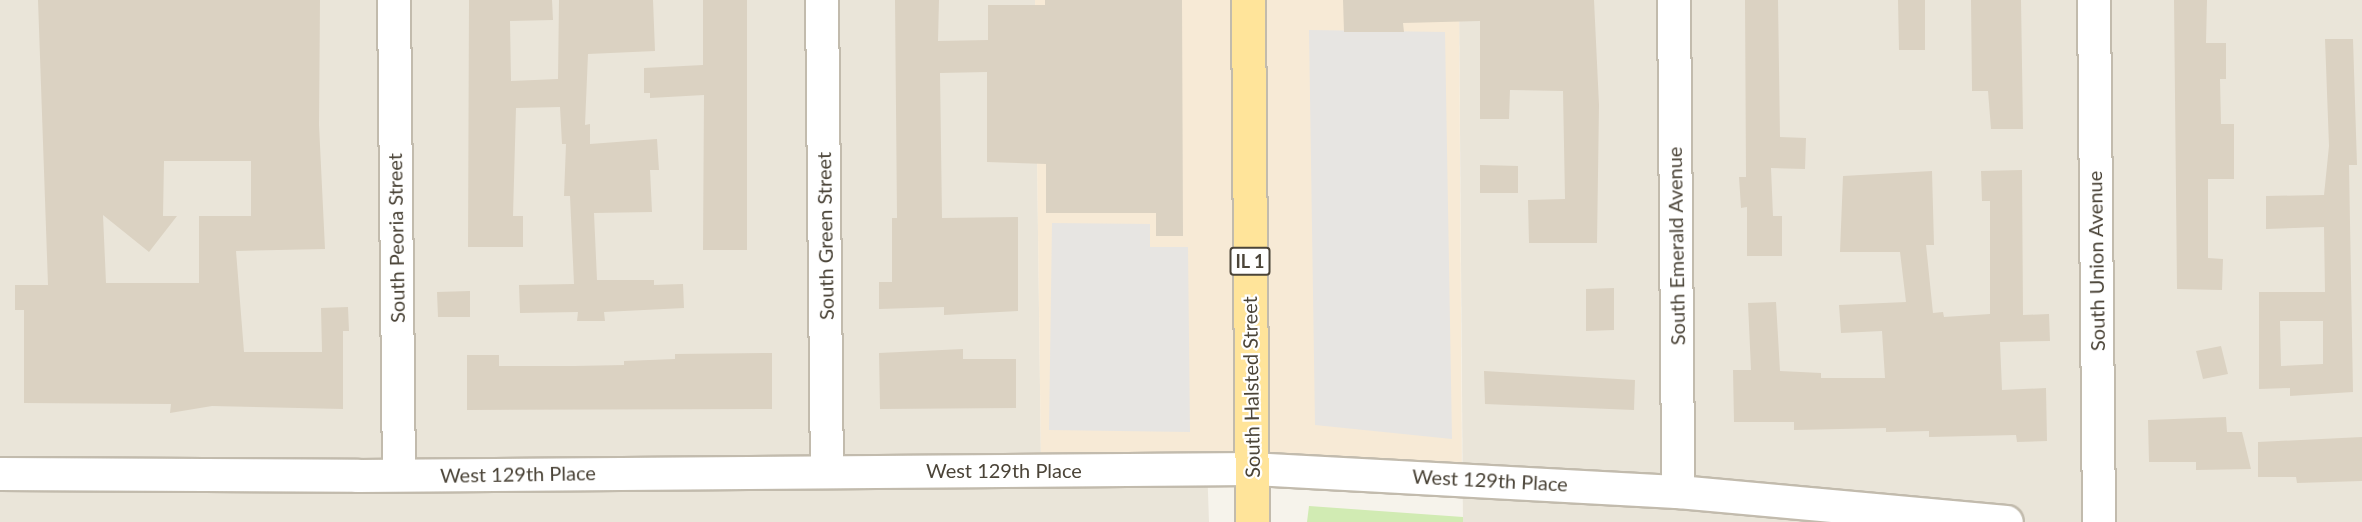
<!DOCTYPE html>
<html>
<head>
<meta charset="utf-8">
<style>
  body { margin:0 }
  #map { position:relative; width:2362px; height:522px; overflow:hidden; background:#f6f3eb; font-family:Lato,sans-serif }
  div>[style] { position:absolute }
  .residential>* { inset:0; background:#eae5d9 }
  .commercial>* { inset:0; background:#f7ead6 }
  .green>* { inset:0; background:#d1ebb3 }
  .parking>* { inset:0; background:#e7e5e2 }
  .building>* { inset:0; background:#dbd2c2 }
  .roads { filter:drop-shadow(2px 0 #c2bbad) drop-shadow(-2px 0 #c2bbad) drop-shadow(0 2px #c2bbad) drop-shadow(0 -2px #c2bbad) }
  .street>* { height:32px; margin:-16px; padding:0 16px; transform-origin:16px; border-radius:16px; background:#fff }
  .primary>* { height:33px; margin:-16.5px; padding:0 16.5px; transform-origin:16.5px; border-radius:16.5px; background:#ffe49a }
  span { translate:-50% -50%; white-space:nowrap; text-align:center; line-height:1.15; -webkit-text-stroke:4.5px #fff; paint-order:stroke }
  .shield-label span { padding:2px 4px; background:#fff; border:2px solid; border-radius:4px; -webkit-text-stroke-width:0 }
  .shield-label { font-size:18px; color:#4b4438; font-weight:700 }
  .street-label { font-size:20px; color:#4b4438 }
</style>
</head>
<body>
<div id="map">
  <div class="residential">
    <div style="clip-path:polygon(0 0,1035px 0,1041px 464px,1207px 463px,1209px 522px,0 522px)"></div>
    <div style="clip-path:polygon(1459px 0,2362px 0,2362px 522px,1463px 522px)"></div>
  </div>
  <div class="commercial">
    <div style="clip-path:polygon(1035px 0,1459px 0,1462px 475px,1041px 464px)"></div>
  </div>
  <div class="green">
    <div style="clip-path:polygon(1309px 506px,1463px 517px,1463px 522px,1307px 522px)"></div>
  </div>
  <div class="parking">
    <div style="clip-path:polygon(1309px 30px,1445px 32px,1452px 439px,1315px 425px)"></div>
    <div style="clip-path:polygon(1052px 223px,1150px 224px,1150px 247px,1188px 247px,1190px 432px,1049px 430px)"></div>
  </div>
  <div class="building">
    <div style="clip-path:polygon(evenodd,38px 0,320px 0,319px 125px,325px 249px,236px 251px,244px 352px,322px 352px,321px 308px,348px 307px,349px 331px,343px 331px,343px 409px,212px 406px,170px 413px,171px 404px,24px 403px,24px 310px,15px 310px,15px 285px,48px 285px,38px 0,164px 161px,251px 161px,251px 216px,199px 216px,199px 283px,106px 283px,103px 215px,149px 252px,177px 216px,163px 216px,164px 161px)"></div>
    <div style="clip-path:polygon(469px 0,552px 0,553px 20px,510px 21px,511px 81px,558px 79px,559px 0,653px 0,655px 51px,588px 54px,585px 125px,590px 124px,590px 144px,657px 139px,659px 170px,650px 170px,652px 212px,594px 213px,597px 280px,654px 280px,654px 285px,683px 284px,684px 308px,604px 312px,605px 321px,577px 321px,578px 312px,520px 313px,519px 285px,574px 284px,570px 196px,564px 196px,566px 144px,562px 144px,560px 107px,516px 108px,513px 216px,523px 216px,523px 247px,468px 247px)"></div>
    <div style="clip-path:polygon(703px 0,747px 0,747px 250px,703px 250px,704px 95px,650px 98px,650px 93px,644px 93px,644px 68px,703px 65px)"></div>
    <div style="clip-path:polygon(895px 0,939px 0,938px 41px,988px 40px,988px 5px,1045px 5px,1045px 0,1182px 0,1183px 236px,1156px 236px,1156px 213px,1046px 213px,1046px 164px,987px 162px,987px 72px,940px 73px,942px 218px,1018px 217px,1018px 311px,944px 315px,944px 307px,879px 309px,879px 282px,892px 282px,892px 218px,897px 218px)"></div>
    <div style="clip-path:polygon(1343px 0,1594px 0,1599px 105px,1597px 243px,1529px 243px,1528px 200px,1565px 199px,1563px 91px,1510px 90px,1509px 119px,1480px 119px,1480px 21px,1403px 23px,1404px 32px,1344px 32px)"></div>
    <div style="clip-path:polygon(1745px 0,1778px 0,1780px 137px,1806px 138px,1805px 169px,1771px 168px,1773px 216px,1782px 216px,1782px 256px,1747px 256px,1747px 207px,1741px 208px,1739px 177px,1746px 177px)"></div>
    <div style="clip-path:polygon(1898px 0,1925px 0,1925px 50px,1899px 50px)"></div>
    <div style="clip-path:polygon(1971px 0,2021px 0,2023px 129px,1991px 129px,1988px 91px,1972px 91px)"></div>
    <div style="clip-path:polygon(2174px 0,2207px 0,2206px 43px,2226px 43px,2226px 79px,2220px 79px,2221px 124px,2234px 124px,2234px 179px,2208px 179px,2208px 258px,2223px 259px,2222px 290px,2177px 289px)"></div>
    <div style="clip-path:polygon(evenodd,2325px 39px,2353px 39px,2357px 165px,2349px 165px,2353px 392px,2290px 396px,2290px 388px,2259px 389px,2259px 292px,2325px 292px,2324px 227px,2266px 229px,2266px 196px,2324px 195px,2329px 146px,2325px 39px,2280px 321px,2323px 321px,2323px 364px,2281px 366px,2280px 321px)"></div>
    <div style="clip-path:polygon(1480px 165px,1518px 166px,1518px 193px,1480px 193px)"></div>
    <div style="clip-path:polygon(2022px 170px,2023px 315px,2049px 314px,2050px 341px,2000px 342px,2002px 390px,2046px 388px,2047px 441px,2017px 442px,2016px 435px,1929px 437px,1929px 431px,1886px 432px,1886px 428px,1794px 430px,1794px 422px,1734px 422px,1733px 370px,1751px 370px,1748px 303px,1776px 302px,1780px 371px,1821px 373px,1821px 378px,1885px 378px,1882px 331px,1841px 333px,1839px 305px,1906px 302px,1900px 252px,1840px 252px,1843px 176px,1932px 171px,1934px 245px,1926px 245px,1933px 313px,1943px 312px,1944px 317px,1990px 314px,1990px 201px,1982px 201px,1981px 171px)"></div>
    <div style="clip-path:polygon(1614px 288px,1614px 330px,1586px 331px,1586px 289px)"></div>
    <div style="clip-path:polygon(470px 291px,470px 317px,438px 317px,437px 292px)"></div>
    <div style="clip-path:polygon(2221px 346px,2228px 374px,2203px 379px,2196px 351px)"></div>
    <div style="clip-path:polygon(963px 349px,963px 359px,1016px 359px,1016px 408px,880px 409px,879px 353px)"></div>
    <div style="clip-path:polygon(772px 353px,772px 409px,467px 410px,467px 355px,499px 355px,499px 366px,574px 366px,624px 365px,624px 361px,675px 359px,675px 354px)"></div>
    <div style="clip-path:polygon(1484px 371px,1635px 380px,1634px 410px,1485px 404px)"></div>
    <div style="clip-path:polygon(2226px 417px,2227px 432px,2242px 432px,2251px 469px,2196px 470px,2196px 462px,2149px 462px,2148px 420px)"></div>
    <div style="clip-path:polygon(2362px 437px,2362px 481px,2297px 483px,2296px 477px,2258px 477px,2258px 442px)"></div>
  </div>
  <div class="roads">
    <div class="street">
      <div style="left:394px;top:0;width:475px;rotate:89.4deg"></div>
      <div style="left:822px;top:0;width:471px;rotate:89.4deg"></div>
      <div style="left:1674px;top:0;width:492px;rotate:89.5deg"></div>
      <div style="left:2094px;top:0;width:522px;rotate:89.45deg"></div>
      <div style="left:0;top:474px;width:358px;rotate:0.3deg"></div>
      <div style="left:358px;top:476px;width:894px;rotate:-0.45deg"></div>
      <div style="left:1252px;top:469px;width:427px;rotate:3.1deg"></div>
      <div style="left:1678px;top:492px;width:330px;rotate:5.2deg"></div>
    </div>
    <div class="primary">
      <div style="left:1248px;top:0;width:522px;rotate:89.56deg"></div>
    </div>
  </div>
  <div class="shield-label">
    <span style="left:1250px;top:261px">IL 1</span>
  </div>
  <div class="street-label">
    <span style="left:825px;top:236px;rotate:-91deg">South Green Street</span>
    <span style="left:396px;top:238px;rotate:-91deg">South Peoria Street</span>
    <span style="left:1676px;top:246px;rotate:-91deg">South Emerald Avenue</span>
    <span style="left:2096px;top:261px;rotate:-91deg">South Union Avenue</span>
    <span style="left:1251px;top:387px;rotate:-91deg">South Halsted Street</span>
    <span style="left:1004px;top:470px">West 129th Place</span>
    <span style="left:518px;top:474px;rotate:-1deg">West 129th Place</span>
    <span style="left:1490px;top:480px;rotate:3deg">West 129th Place</span>
  </div>
</div>
</body>
</html>
